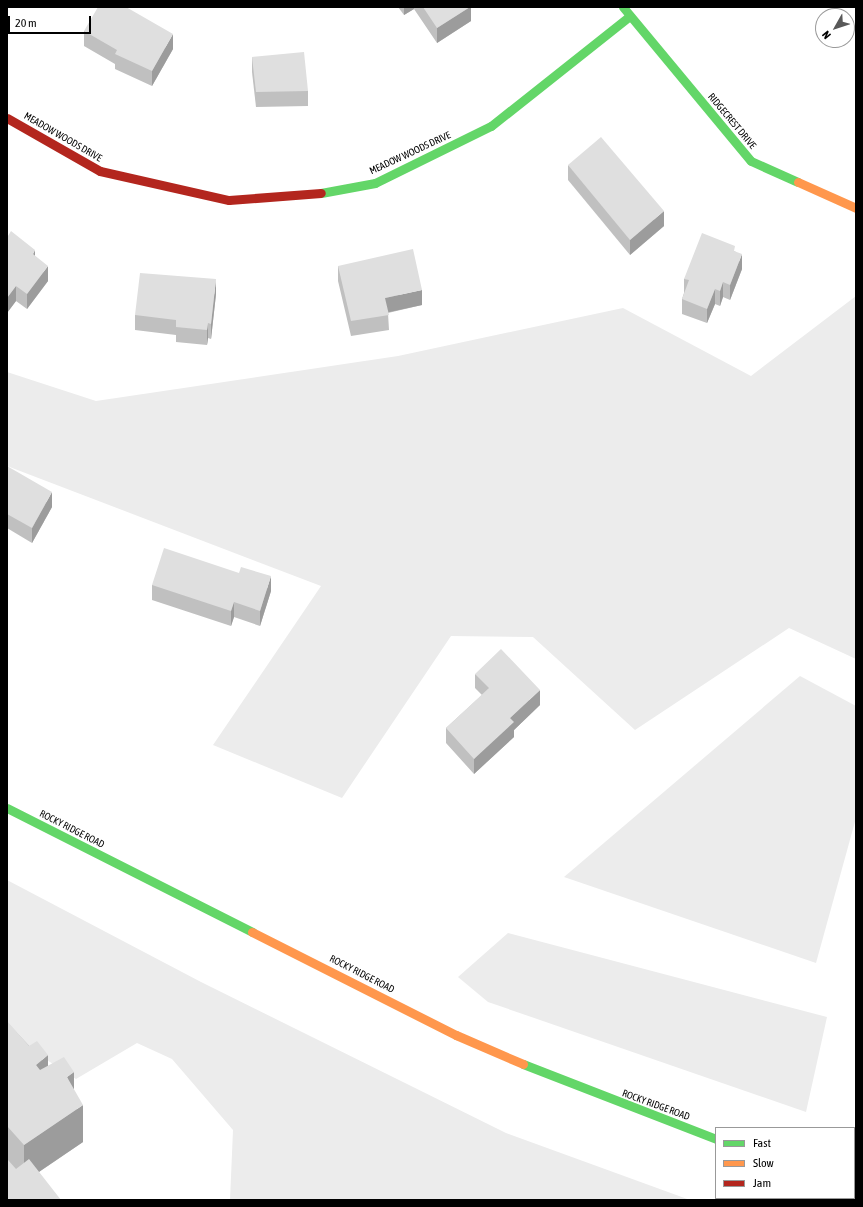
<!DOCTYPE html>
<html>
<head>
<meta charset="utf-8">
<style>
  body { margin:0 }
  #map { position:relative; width:863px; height:1207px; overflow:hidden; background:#fff; font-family:"Asap Condensed",sans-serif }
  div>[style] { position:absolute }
  .green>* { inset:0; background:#ececec }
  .fast>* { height:9px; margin:-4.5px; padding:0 4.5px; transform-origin:4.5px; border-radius:4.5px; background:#63d668 }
  .slow>* { height:9px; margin:-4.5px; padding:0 4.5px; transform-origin:4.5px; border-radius:4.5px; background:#ff974d }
  .jam>* { height:9px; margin:-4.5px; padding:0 4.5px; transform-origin:4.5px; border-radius:4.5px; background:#b3261e }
  .bridges { filter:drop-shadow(1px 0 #dbdbdb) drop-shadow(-1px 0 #dbdbdb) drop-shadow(0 1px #dbdbdb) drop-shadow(0 -1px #dbdbdb) }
  .slow-bridge>* { height:9px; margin:-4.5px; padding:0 4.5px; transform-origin:4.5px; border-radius:4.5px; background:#ff974d }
  .wall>* { inset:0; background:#c0c0c0 }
  .shaded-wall>* { inset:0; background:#9c9c9c }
  .building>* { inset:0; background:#dfdfdf }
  span { translate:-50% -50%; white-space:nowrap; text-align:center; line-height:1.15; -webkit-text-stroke:3px #fff; paint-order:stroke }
  .street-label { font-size:10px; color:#000 }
  .frame { position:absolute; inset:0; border:8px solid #000; pointer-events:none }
  .legend { position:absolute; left:715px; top:1127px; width:140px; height:72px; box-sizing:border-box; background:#fff; border:1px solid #999; margin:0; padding:5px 7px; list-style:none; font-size:12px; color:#000 }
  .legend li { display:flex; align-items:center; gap:8px; height:20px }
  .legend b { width:20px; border:1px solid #999 }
  .north { position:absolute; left:815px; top:8px; width:40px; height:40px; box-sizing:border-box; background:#fff; border:1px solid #999; border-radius:50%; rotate:231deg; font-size:11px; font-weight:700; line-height:16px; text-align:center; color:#000 }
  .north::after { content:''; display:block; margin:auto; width:14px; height:18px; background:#595959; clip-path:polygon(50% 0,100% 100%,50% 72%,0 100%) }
  .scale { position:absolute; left:8px; top:16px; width:83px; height:18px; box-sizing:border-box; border:2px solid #000; border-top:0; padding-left:5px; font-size:12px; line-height:14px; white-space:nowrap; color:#000; -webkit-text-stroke:3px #fff; paint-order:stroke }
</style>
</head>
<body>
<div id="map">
  <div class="green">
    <div style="clip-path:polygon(856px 296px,856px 659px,789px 628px,635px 730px,533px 637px,451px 636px,342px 798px,213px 745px,321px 586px,7px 466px,7px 372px,96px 401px,398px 356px,623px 308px,751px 376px)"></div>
    <div style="clip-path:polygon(800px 676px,856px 706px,856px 818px,816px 963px,564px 877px)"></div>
    <div style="clip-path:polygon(7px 880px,201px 982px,506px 1133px,690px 1200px,230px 1200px,233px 1130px,172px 1059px,137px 1043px,76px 1079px,7px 1034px)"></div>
    <div style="clip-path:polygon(508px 933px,827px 1017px,806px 1112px,488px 1002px,458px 977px)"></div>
  </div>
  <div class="fast">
    <div style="left:623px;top:7px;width:200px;rotate:50.3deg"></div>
    <div style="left:751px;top:161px;width:51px;rotate:24.1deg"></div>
    <div style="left:321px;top:193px;width:55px;rotate:-10.5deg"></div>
    <div style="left:375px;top:183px;width:129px;rotate:-26.2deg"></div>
    <div style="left:491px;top:126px;width:177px;rotate:-38.4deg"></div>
    <div style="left:7px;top:808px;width:275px;rotate:26.8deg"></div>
    <div style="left:523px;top:1064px;width:207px;rotate:21.2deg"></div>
  </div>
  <div class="slow">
    <div style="left:798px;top:182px;width:64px;rotate:24.1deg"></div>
    <div style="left:252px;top:932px;width:229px;rotate:26.8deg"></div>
    <div style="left:456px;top:1035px;width:73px;rotate:23.4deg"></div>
  </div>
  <div class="jam">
    <div style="left:7px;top:118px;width:107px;rotate:29.7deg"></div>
    <div style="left:100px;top:171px;width:132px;rotate:12.7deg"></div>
    <div style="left:229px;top:200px;width:92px;rotate:-4.4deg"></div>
    <div style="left:851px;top:1198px;width:2px;rotate:90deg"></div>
  </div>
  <div class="bridges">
    <div class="slow-bridge">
      <div style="left:854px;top:1187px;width:9px;rotate:-77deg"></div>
    </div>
  </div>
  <div class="wall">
    <div style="clip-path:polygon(398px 7px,471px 7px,471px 21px,437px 43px,414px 9px,404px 15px)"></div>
    <div style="clip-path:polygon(84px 31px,173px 49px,152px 86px,115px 69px,115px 64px,84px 46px)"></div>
    <div style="clip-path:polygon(252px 57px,308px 91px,308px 106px,256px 107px,252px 72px)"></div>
    <div style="clip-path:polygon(568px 165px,664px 226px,630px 255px,568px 180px)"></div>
    <div style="clip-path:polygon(7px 236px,35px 256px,48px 281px,27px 309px,16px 301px,7px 313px)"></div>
    <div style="clip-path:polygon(735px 251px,742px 269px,730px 300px,723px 297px,720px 306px,715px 304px,707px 323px,682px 314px,682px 299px,684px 293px,684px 279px)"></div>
    <div style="clip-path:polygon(338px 266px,422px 305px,388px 313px,389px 330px,351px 336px,338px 281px)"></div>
    <div style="clip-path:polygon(216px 294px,211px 339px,208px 338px,207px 345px,176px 342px,176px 335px,135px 330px,135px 315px)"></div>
    <div style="clip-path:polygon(7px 466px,52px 507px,32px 543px,7px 528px)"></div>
    <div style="clip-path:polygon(239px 573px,271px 591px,260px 626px,234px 617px,231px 626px,152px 600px,152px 585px)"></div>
    <div style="clip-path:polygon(475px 674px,540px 705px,514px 730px,514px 737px,474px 774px,446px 743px,446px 728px,482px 695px,475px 688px)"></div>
    <div style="clip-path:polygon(7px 1022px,48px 1066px,74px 1091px,83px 1142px,39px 1172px,7px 1200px)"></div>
  </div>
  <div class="shaded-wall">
    <div style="clip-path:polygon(404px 7px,414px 7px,414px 9px,404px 15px)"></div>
    <div style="clip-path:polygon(470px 7px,471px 7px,471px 21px,437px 43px,437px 28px)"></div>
    <div style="clip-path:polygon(173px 34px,173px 49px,152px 86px,152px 71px)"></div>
    <div style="clip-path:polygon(664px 211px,664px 226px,630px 255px,630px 240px)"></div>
    <div style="clip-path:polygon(35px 250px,35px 265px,33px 254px)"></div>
    <div style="clip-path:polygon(742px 254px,742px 269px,730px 300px,730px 285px)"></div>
    <div style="clip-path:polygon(48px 266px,48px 281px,27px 309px,27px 294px)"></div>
    <div style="clip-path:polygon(216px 279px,216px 294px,211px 339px,211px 324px)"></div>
    <div style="clip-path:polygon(723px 282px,723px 297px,720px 306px,720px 291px)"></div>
    <div style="clip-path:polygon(16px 286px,16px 301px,7px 313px,7px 298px)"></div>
    <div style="clip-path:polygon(715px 289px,715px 304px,707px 323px,707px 309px)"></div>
    <div style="clip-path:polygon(422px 290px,422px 305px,385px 313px,385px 298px)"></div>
    <div style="clip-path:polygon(208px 323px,208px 338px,207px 345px,207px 330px)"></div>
    <div style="clip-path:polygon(52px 492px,52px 507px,32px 543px,32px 528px)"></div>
    <div style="clip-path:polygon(271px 576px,271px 591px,260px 626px,260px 611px)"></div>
    <div style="clip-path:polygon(234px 602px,234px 617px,231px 626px,231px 611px)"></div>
    <div style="clip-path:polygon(540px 690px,540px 705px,514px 730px,514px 737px,474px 774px,474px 759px,510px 718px)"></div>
    <div style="clip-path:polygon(48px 1055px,48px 1092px,36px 1065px)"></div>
    <div style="clip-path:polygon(74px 1072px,74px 1109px,67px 1077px)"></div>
    <div style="clip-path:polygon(83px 1105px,83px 1142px,24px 1182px,24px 1145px)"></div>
  </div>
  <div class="building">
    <div style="clip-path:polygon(98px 7px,126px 7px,173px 34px,152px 71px,115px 54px,117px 50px,84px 31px)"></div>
    <div style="clip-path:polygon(423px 7px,470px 7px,437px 28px)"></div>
    <div style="clip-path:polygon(304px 52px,308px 91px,256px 92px,252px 57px)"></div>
    <div style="clip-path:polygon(601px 137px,664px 211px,630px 240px,568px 165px)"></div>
    <div style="clip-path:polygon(11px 231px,35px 250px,33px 254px,48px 266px,27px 294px,16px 286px,7px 298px,7px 236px,8px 236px)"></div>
    <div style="clip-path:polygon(702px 233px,735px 246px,734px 251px,742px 254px,730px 285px,723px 282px,720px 291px,715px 289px,707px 309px,682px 299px,689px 280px,684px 279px)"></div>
    <div style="clip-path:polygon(413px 249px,422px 290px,385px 298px,389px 315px,351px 321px,338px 266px)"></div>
    <div style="clip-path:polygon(140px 273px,216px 279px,211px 324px,208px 323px,207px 330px,176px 327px,176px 320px,135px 315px)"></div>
    <div style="clip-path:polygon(7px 466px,52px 492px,32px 528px,7px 514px)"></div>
    <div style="clip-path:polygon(164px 548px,239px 573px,241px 567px,271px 576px,260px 611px,234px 602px,231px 611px,152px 585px)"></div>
    <div style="clip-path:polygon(501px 649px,540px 690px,510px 718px,514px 722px,474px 759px,446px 728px,489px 688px,475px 674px)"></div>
    <div style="clip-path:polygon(7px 1021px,29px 1046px,37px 1041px,48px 1055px,36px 1065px,40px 1070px,64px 1057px,74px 1072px,67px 1077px,83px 1105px,24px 1145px,7px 1126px)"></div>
    <div style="clip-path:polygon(29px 1159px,61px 1200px,7px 1200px,7px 1161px,8px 1160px,16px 1169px)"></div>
  </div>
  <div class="street-label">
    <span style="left:732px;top:121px;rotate:50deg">RIDGECREST DRIVE</span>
    <span style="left:63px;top:137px;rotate:30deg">MEADOW WOODS DRIVE</span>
    <span style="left:410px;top:153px;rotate:-25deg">MEADOW WOODS DRIVE</span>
    <span style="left:72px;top:829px;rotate:27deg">ROCKY RIDGE ROAD</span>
    <span style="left:362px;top:974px;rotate:27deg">ROCKY RIDGE ROAD</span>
    <span style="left:656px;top:1105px;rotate:20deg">ROCKY RIDGE ROAD</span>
  </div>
  <div class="frame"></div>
  <ul class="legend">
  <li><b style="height:5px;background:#63d668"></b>Fast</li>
  <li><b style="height:5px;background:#ff974d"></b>Slow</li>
  <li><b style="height:5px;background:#b3261e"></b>Jam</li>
  </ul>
  <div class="north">N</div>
  <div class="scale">20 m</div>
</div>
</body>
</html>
